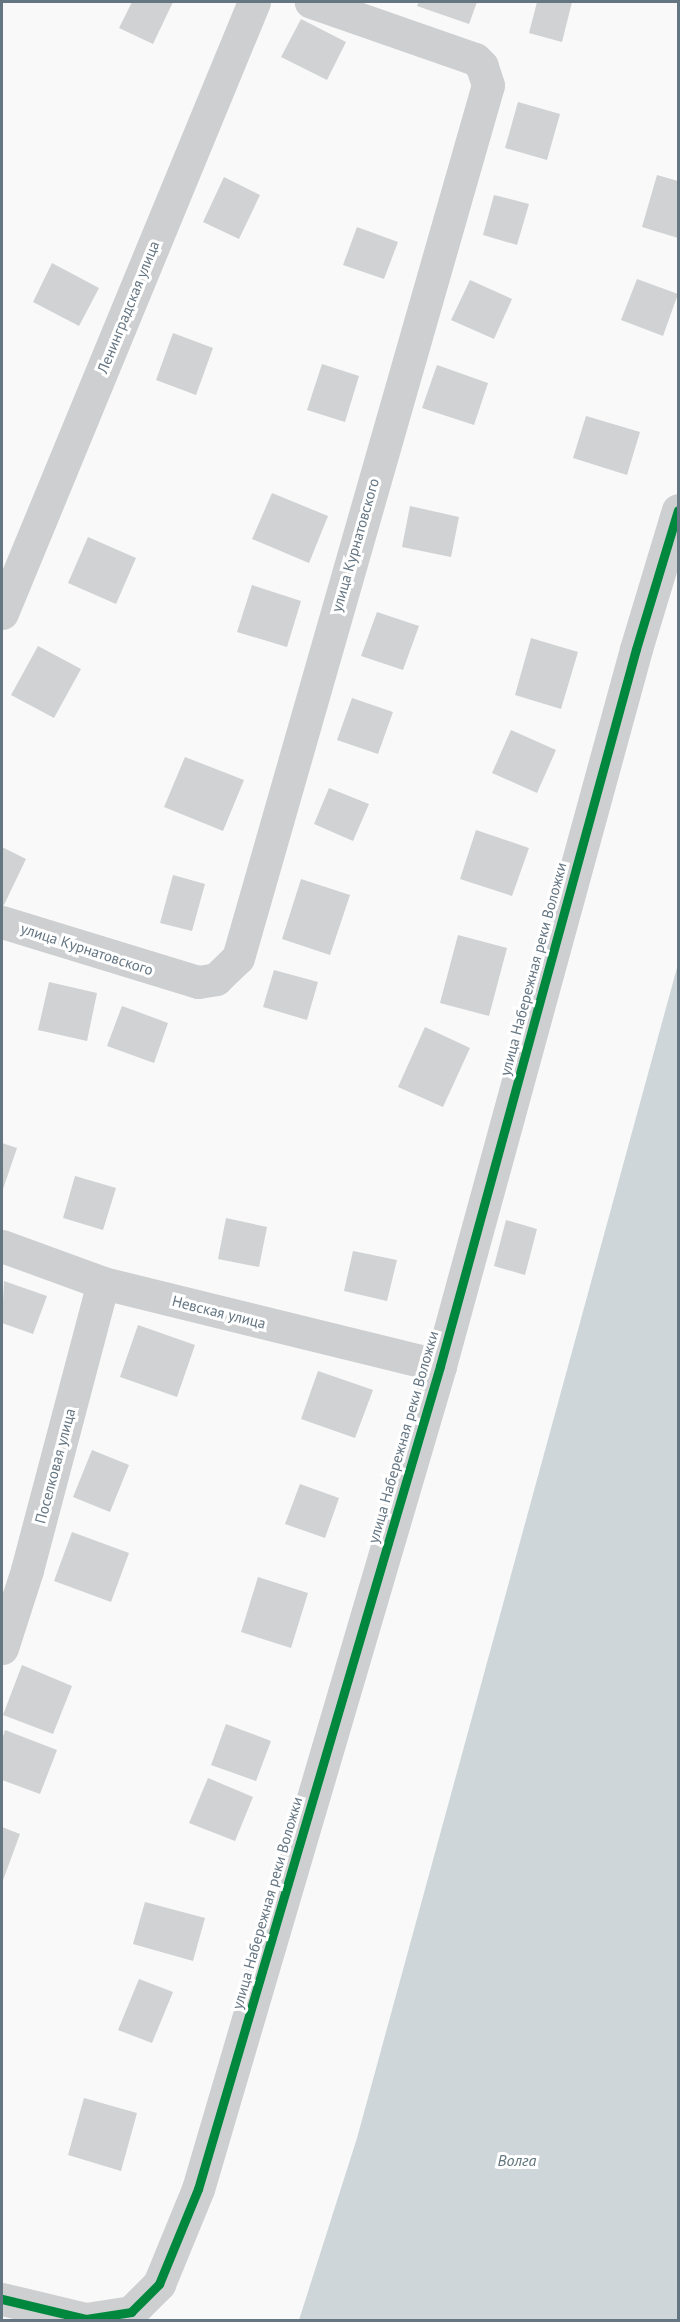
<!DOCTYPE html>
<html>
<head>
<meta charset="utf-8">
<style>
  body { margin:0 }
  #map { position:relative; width:680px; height:2322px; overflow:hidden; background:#f9f9f9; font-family:"PT Sans",sans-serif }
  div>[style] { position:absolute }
  .water>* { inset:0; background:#ced6d9 }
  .building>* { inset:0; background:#d0d2d3 }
  .street>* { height:33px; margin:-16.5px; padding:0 16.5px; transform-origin:16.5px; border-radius:16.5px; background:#cecfd0 }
  .cycleway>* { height:9px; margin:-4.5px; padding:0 4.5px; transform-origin:4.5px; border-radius:4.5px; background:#00873e }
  span { translate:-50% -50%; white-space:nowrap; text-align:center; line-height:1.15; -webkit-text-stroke:6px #fff; paint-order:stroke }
  .street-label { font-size:15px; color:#657683 }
  .water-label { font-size:16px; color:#60757c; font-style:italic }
  .frame { position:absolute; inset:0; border:3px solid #657683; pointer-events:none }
</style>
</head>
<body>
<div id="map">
  <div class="water">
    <div style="clip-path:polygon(678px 964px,678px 2320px,299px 2320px,357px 2138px)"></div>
  </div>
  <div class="building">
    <div style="clip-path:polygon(132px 2px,173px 2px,153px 44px,119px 28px)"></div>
    <div style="clip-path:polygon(419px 2px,477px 2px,469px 24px,417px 6px)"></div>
    <div style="clip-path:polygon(537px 2px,572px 2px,562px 42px,529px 33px)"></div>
    <div style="clip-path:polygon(301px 19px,346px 42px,327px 80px,281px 57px)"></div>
    <div style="clip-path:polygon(518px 102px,560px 114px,547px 160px,505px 148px)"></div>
    <div style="clip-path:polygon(657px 175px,678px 181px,678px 238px,642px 227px)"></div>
    <div style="clip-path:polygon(224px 177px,260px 195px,239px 239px,203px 222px)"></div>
    <div style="clip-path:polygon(494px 195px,529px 204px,517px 245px,483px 235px)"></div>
    <div style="clip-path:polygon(357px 227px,398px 242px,384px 279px,343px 265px)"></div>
    <div style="clip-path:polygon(52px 263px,99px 288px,79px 326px,33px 302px)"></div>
    <div style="clip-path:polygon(637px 279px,678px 294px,663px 336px,621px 320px)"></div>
    <div style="clip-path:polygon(470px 280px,512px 299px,494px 339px,451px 320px)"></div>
    <div style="clip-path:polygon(173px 333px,213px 348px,196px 395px,156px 380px)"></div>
    <div style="clip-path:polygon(322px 364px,359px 376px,345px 422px,307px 410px)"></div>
    <div style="clip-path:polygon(437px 365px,488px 383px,474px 425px,422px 408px)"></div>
    <div style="clip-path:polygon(586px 416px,640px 432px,627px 475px,573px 458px)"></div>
    <div style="clip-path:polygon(272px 493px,328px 516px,309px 563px,252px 539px)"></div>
    <div style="clip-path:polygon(410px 506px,459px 517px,451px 557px,402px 547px)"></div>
    <div style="clip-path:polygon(88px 537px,136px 558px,116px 604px,68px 583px)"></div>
    <div style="clip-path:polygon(252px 585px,301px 601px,287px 647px,237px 632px)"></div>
    <div style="clip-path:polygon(377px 612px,419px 626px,403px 670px,361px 656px)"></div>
    <div style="clip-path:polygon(531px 638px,578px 652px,561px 709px,515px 695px)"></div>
    <div style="clip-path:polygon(38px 646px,81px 669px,54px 718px,11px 695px)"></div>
    <div style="clip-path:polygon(352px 698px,393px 712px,378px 754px,337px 740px)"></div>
    <div style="clip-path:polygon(511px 730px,556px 750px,537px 793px,492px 773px)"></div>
    <div style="clip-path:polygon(185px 757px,244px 780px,223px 831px,164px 807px)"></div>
    <div style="clip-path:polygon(329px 788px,369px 804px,353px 841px,314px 824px)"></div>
    <div style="clip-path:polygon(476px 830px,529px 848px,512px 896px,460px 879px)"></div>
    <div style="clip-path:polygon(2px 847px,26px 859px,3px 907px,2px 906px)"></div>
    <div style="clip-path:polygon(173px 875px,205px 884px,192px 931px,160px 923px)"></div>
    <div style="clip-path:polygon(301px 879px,350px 895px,330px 955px,282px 939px)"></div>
    <div style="clip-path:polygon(458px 935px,507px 948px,489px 1016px,440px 1003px)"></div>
    <div style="clip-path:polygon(274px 970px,318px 982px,307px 1020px,263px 1007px)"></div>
    <div style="clip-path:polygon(49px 982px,97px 993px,87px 1041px,38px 1030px)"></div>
    <div style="clip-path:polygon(122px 1006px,168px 1023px,154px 1063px,107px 1046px)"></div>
    <div style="clip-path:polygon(425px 1027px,470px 1048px,443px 1107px,398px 1087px)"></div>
    <div style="clip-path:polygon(2px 1143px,17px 1148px,2px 1192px)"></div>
    <div style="clip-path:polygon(75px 1176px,116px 1188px,103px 1230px,63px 1218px)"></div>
    <div style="clip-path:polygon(226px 1218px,267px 1227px,259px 1267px,218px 1259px)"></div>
    <div style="clip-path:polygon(506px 1220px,537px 1229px,525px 1275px,494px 1266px)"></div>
    <div style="clip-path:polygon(353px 1251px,397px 1260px,387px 1301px,344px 1291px)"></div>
    <div style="clip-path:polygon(4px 1281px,47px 1296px,33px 1334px,2px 1323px)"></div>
    <div style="clip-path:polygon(138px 1325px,195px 1345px,177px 1397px,120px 1377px)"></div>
    <div style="clip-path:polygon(318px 1371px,373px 1390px,355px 1438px,301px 1419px)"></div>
    <div style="clip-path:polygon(92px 1450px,129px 1465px,110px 1512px,73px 1497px)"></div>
    <div style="clip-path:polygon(300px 1484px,339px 1498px,325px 1538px,285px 1524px)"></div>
    <div style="clip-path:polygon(72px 1532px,129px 1553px,111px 1602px,54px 1581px)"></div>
    <div style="clip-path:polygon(258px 1577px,308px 1593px,291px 1648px,241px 1632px)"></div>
    <div style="clip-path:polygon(22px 1665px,72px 1686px,53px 1734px,3px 1715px)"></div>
    <div style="clip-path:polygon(226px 1724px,271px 1741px,256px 1781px,211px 1765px)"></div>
    <div style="clip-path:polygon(5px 1730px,57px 1750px,40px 1794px,2px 1780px,2px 1740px)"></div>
    <div style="clip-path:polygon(208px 1778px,253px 1797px,235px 1841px,189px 1823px)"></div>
    <div style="clip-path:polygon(2px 1827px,20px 1834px,2px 1883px)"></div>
    <div style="clip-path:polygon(145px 1902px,205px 1918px,193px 1961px,133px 1944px)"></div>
    <div style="clip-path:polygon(139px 1979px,173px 1992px,152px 2043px,118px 2030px)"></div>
    <div style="clip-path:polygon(84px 2098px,137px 2113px,121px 2171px,68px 2155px)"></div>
  </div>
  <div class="street">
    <div style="left:2px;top:613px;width:661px;rotate:-67.59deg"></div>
    <div style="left:2px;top:922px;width:205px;rotate:17deg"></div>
    <div style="left:198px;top:982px;width:18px;rotate:-9deg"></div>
    <div style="left:216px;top:979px;width:30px;rotate:-44deg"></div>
    <div style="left:238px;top:958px;width:908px;rotate:-74.02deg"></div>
    <div style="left:488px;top:85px;width:20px;rotate:-108deg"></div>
    <div style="left:482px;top:66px;width:10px;rotate:-135deg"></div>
    <div style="left:475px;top:59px;width:174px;rotate:-160.8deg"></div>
    <div style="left:2px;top:1246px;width:108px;rotate:20.1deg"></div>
    <div style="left:103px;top:1283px;width:347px;rotate:13.8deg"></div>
    <div style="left:2px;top:1648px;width:82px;rotate:-72.2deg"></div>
    <div style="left:27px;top:1570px;width:297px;rotate:-75.2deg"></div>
    <div style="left:2px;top:2299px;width:86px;rotate:13.4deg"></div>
    <div style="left:86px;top:2319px;width:46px;rotate:-8.8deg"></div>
    <div style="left:131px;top:2312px;width:40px;rotate:-45deg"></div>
    <div style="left:159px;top:2284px;width:103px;rotate:-67.7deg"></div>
    <div style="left:198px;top:2189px;width:858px;rotate:-73.61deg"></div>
    <div style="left:440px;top:1366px;width:743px;rotate:-74.71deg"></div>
    <div style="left:636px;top:649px;width:145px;rotate:-73.2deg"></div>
  </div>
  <div class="cycleway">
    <div style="left:2px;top:2299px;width:86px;rotate:13.4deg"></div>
    <div style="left:86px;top:2319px;width:46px;rotate:-8.8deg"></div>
    <div style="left:131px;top:2312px;width:40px;rotate:-45deg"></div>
    <div style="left:159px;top:2284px;width:103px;rotate:-67.7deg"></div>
    <div style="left:198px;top:2189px;width:858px;rotate:-73.61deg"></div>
    <div style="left:440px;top:1366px;width:743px;rotate:-74.71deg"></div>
    <div style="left:636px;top:649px;width:145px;rotate:-73.2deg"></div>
  </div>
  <div class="street-label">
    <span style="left:128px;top:307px;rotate:-68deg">Ленинградская улица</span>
    <span style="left:355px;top:545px;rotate:-74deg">улица Курнатовского</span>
    <span style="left:87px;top:949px;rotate:18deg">улица Курнатовского</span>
    <span style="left:533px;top:969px;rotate:-75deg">улица Набережная реки Воложки</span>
    <span style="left:219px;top:1312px;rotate:14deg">Невская улица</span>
    <span style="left:403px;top:1437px;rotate:-74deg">улица Набережная реки Воложки</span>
    <span style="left:55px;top:1466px;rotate:-75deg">Поселковая улица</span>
    <span style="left:267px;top:1903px;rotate:-74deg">улица Набережная реки Воложки</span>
  </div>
  <div class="water-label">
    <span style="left:517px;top:2160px">Волга</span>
  </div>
  <div class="frame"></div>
</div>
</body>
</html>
